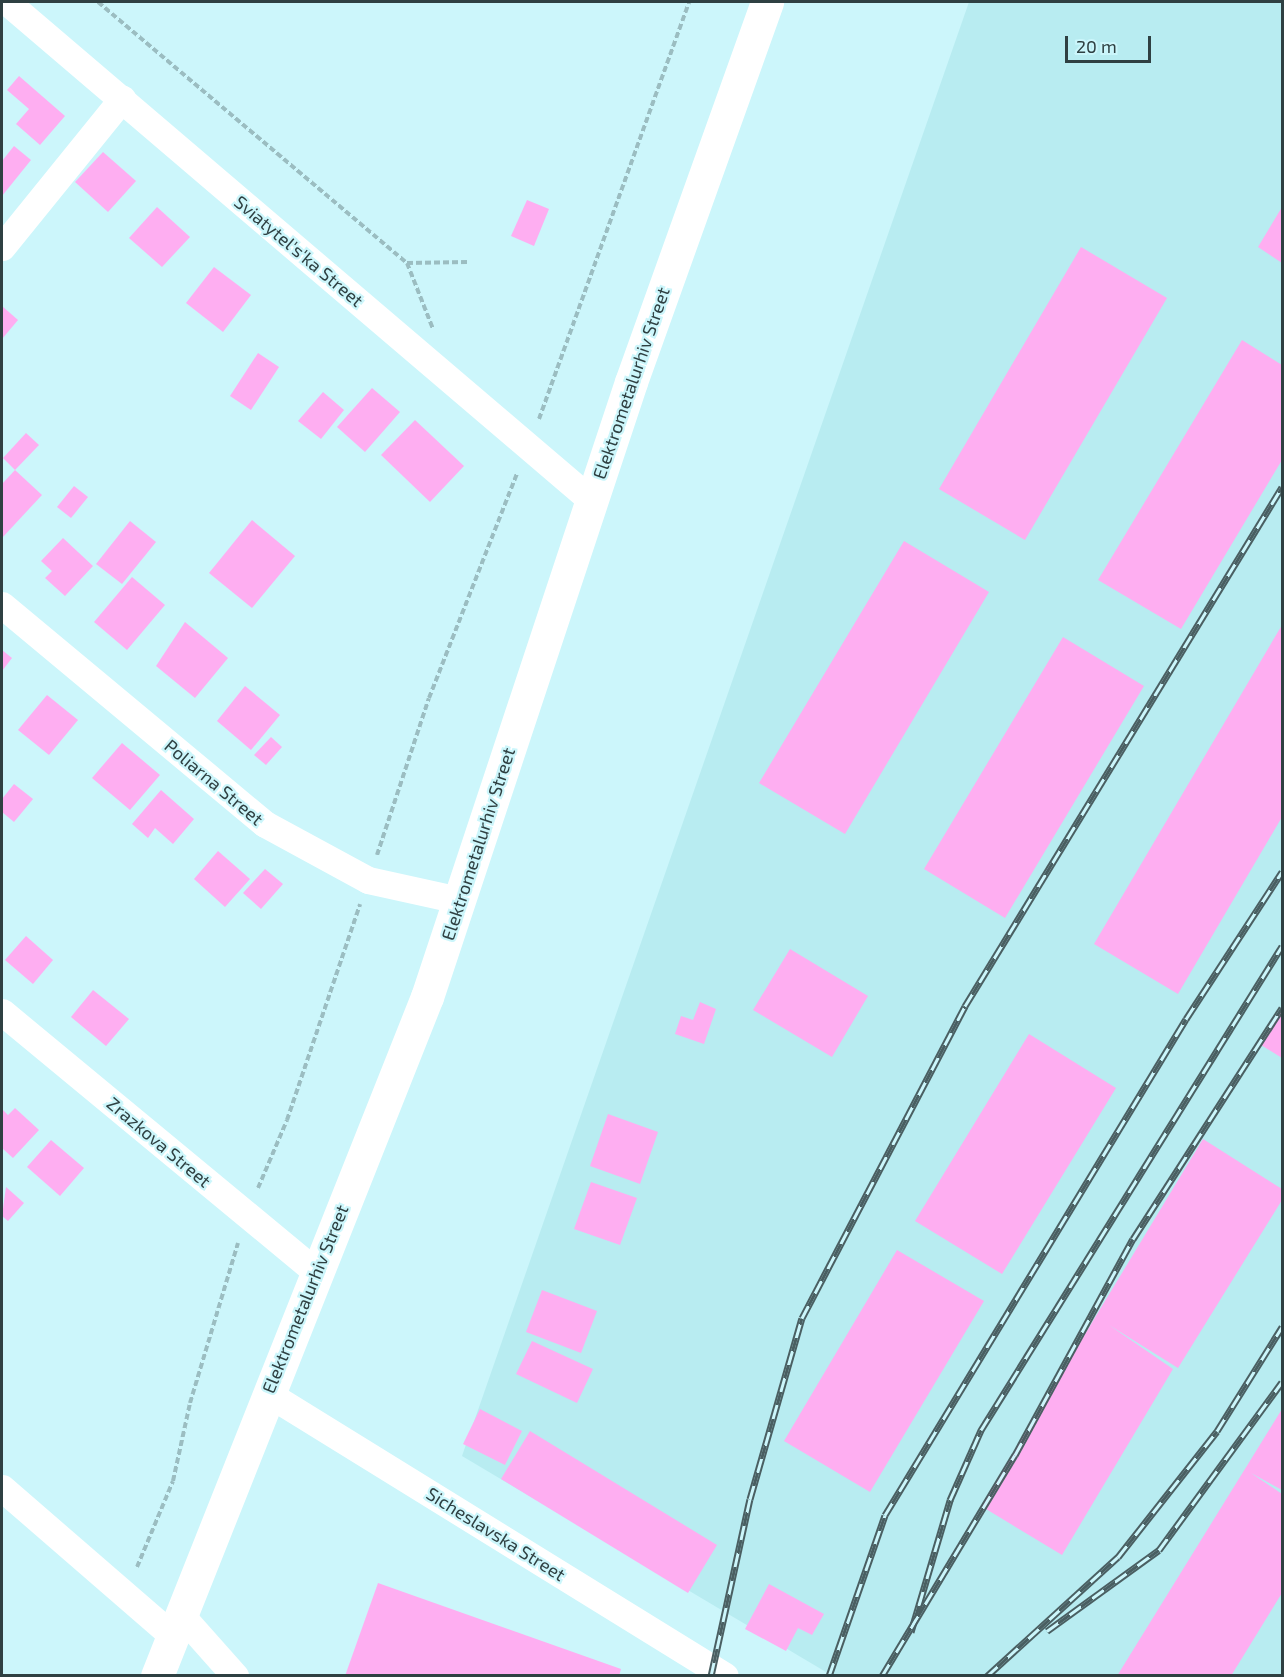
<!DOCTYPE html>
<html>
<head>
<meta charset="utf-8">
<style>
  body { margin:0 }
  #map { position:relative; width:1284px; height:1677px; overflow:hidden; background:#ccf6fb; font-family:"Exo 2",sans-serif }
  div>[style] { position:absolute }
  .built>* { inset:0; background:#b8ecf1 }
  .building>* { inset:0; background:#feaef1 }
  .path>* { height:4px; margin-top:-2px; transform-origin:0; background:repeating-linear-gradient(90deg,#9bbdc1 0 6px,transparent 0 9px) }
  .minor>* { height:27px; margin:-13.5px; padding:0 13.5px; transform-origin:13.5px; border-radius:13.5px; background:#fff }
  .major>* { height:33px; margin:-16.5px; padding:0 16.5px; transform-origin:16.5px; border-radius:16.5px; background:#fff }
  .rail>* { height:7px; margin-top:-3.5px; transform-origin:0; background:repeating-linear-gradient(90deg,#ccf6fb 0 14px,#4a5f62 0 28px); box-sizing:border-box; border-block:2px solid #4a5f62 }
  span { translate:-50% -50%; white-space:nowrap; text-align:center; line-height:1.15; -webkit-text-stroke:4.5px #ccf6fb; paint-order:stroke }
  .street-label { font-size:18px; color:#2f4042 }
  .frame { position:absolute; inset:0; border:3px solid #2f4042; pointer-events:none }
  .scale { position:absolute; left:1065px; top:36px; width:86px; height:27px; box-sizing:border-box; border:3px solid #2f4042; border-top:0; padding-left:8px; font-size:18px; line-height:21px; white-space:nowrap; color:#2f4042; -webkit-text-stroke:4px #ccf6fb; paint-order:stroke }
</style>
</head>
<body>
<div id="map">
  <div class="built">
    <div style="clip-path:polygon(969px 2px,1282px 2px,1282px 1675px,831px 1675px,462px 1456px)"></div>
  </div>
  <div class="building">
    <div style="clip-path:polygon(19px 76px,65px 116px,40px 145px,16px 124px,29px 109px,7px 90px)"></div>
    <div style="clip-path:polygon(14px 146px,31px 160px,2px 196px,2px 161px)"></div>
    <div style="clip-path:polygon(103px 152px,136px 181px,108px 212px,75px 182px)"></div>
    <div style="clip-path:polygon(527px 200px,549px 209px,534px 246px,511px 236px)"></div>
    <div style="clip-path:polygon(157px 207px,190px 237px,162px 267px,129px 238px)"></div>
    <div style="clip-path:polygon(1282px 207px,1282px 263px,1258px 247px)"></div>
    <div style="clip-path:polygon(1081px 247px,1167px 298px,1025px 540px,939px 489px)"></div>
    <div style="clip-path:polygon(214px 267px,251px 295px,223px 332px,186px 303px)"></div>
    <div style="clip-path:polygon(2px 306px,18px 320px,2px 339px)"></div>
    <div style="clip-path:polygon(1242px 340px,1282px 365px,1282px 460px,1181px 629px,1098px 580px)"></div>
    <div style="clip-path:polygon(258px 353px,279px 367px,251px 410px,230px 396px)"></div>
    <div style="clip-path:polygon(372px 388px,400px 412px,365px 452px,337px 427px)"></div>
    <div style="clip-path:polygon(323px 392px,344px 410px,321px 439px,298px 421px)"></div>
    <div style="clip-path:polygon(415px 420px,464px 466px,430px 502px,381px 455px)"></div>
    <div style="clip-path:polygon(26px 433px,39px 445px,15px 470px,3px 458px)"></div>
    <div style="clip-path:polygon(15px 470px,42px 495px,2px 538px,2px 484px)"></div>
    <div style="clip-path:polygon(74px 486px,88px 497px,71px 518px,57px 507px)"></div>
    <div style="clip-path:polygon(252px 520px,295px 556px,252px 608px,209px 573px)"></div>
    <div style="clip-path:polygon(130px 521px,156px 542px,122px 584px,96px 564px)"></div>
    <div style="clip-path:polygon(63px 538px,93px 566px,65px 596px,45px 578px,52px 571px,41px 561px)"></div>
    <div style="clip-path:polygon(904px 541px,989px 592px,845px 834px,759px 783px)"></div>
    <div style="clip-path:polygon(132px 577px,165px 605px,127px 650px,94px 622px)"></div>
    <div style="clip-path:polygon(185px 622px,228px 658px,195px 698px,156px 666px)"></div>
    <div style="clip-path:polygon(1282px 625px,1282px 817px,1178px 994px,1094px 944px)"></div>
    <div style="clip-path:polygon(1063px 637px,1144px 686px,1005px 918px,924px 869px)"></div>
    <div style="clip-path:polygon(2px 650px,12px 658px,2px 671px)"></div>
    <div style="clip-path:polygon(245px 686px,280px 715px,251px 750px,217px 721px)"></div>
    <div style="clip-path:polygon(47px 695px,78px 720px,49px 755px,18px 730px)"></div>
    <div style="clip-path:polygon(271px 737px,282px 747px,266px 765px,254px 755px)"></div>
    <div style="clip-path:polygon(122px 743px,160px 775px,130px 810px,92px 778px)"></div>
    <div style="clip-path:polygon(14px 784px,33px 799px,14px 822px,2px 812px,2px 799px)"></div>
    <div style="clip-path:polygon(161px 790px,194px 819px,173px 844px,155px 828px,148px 838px,132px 824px)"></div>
    <div style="clip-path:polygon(218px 851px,250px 879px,225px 907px,194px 879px)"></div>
    <div style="clip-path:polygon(265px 869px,283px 884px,261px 909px,243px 893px)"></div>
    <div style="clip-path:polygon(26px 936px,53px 960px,33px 984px,5px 960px)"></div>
    <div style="clip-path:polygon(790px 949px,868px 996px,832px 1057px,753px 1010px)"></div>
    <div style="clip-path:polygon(93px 990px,129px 1019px,106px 1046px,71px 1017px)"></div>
    <div style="clip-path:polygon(700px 1002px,716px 1009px,704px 1044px,675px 1034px,681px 1016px,693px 1020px)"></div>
    <div style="clip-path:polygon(1282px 1008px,1282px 1058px,1261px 1045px)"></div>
    <div style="clip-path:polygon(1029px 1034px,1116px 1088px,1002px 1274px,915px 1221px)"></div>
    <div style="clip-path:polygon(15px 1108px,39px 1130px,13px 1158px,2px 1148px,2px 1109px,8px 1115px)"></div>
    <div style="clip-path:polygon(608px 1114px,658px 1132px,640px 1184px,590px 1166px)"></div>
    <div style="clip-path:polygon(1203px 1139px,1282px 1189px,1282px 1200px,1178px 1368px,1109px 1325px,1173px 1369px,1062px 1555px,981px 1506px)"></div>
    <div style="clip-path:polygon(51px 1140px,84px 1168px,60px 1196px,27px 1167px)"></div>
    <div style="clip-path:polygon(591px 1182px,637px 1198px,620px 1245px,574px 1229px)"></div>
    <div style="clip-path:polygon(6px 1187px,24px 1203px,8px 1221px,2px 1216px)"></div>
    <div style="clip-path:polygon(897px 1250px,984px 1301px,870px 1492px,784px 1441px)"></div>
    <div style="clip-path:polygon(542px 1290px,597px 1311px,581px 1353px,526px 1332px)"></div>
    <div style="clip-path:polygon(532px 1341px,593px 1369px,577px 1403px,516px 1374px)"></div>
    <div style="clip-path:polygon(480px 1409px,522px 1431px,505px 1465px,463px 1444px)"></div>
    <div style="clip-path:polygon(1282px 1409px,1282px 1490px,1251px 1473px,1282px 1494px,1282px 1593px,1231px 1676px,1117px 1676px)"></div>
    <div style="clip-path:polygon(530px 1431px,717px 1545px,688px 1593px,501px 1479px)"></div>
    <div style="clip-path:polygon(378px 1583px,621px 1669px,619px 1676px,345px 1676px)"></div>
    <div style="clip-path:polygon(769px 1584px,824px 1614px,812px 1635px,798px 1628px,786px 1651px,745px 1629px)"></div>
  </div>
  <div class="path">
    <div style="left:98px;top:2px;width:404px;rotate:40.2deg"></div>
    <div style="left:407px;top:263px;width:71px;rotate:68.5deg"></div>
    <div style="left:407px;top:263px;width:60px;rotate:-1deg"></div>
    <div style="left:539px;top:419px;width:443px;rotate:-70.2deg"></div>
    <div style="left:377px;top:855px;width:165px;rotate:-71.7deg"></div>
    <div style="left:429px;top:698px;width:242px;rotate:-68.6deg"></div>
    <div style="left:258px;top:1188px;width:74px;rotate:-66.9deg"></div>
    <div style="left:287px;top:1120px;width:228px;rotate:-71.3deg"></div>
    <div style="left:137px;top:1567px;width:93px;rotate:-67.3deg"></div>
    <div style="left:173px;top:1481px;width:80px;rotate:-77.7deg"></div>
    <div style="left:190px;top:1403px;width:167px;rotate:-73.3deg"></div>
  </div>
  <div class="minor">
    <div style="left:7px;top:2px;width:768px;rotate:40.46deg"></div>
    <div style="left:2px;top:247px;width:191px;rotate:-51deg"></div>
    <div style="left:2px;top:605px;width:342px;rotate:39.8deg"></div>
    <div style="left:265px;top:824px;width:117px;rotate:28.5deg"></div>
    <div style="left:368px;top:880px;width:93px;rotate:12.4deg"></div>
    <div style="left:2px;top:1012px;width:408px;rotate:39.6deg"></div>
    <div style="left:267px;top:1393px;width:538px;rotate:31.71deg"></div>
    <div style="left:2px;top:1488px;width:226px;rotate:40.9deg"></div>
    <div style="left:180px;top:1614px;width:83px;rotate:48.4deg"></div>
  </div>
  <div class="major">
    <div style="left:157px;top:1676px;width:731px;rotate:-68.32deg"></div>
    <div style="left:427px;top:997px;width:648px;rotate:-71.65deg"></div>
    <div style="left:631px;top:382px;width:404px;rotate:-70.3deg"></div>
  </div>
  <div class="rail">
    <div style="left:1047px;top:1631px;width:138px;rotate:-35.9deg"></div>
    <div style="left:1159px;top:1550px;width:208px;rotate:-53.8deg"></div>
    <div style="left:911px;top:1632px;width:138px;rotate:-73.5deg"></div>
    <div style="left:950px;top:1500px;width:77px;rotate:-66.1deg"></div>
    <div style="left:981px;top:1430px;width:570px;rotate:-58.12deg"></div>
    <div style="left:711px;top:1676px;width:181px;rotate:-77.6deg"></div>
    <div style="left:750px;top:1499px;width:188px;rotate:-74deg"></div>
    <div style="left:802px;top:1318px;width:352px;rotate:-62.4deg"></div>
    <div style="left:965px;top:1006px;width:608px;rotate:-58.58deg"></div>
    <div style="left:829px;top:1676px;width:170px;rotate:-70.8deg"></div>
    <div style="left:885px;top:1515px;width:580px;rotate:-58.75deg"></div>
    <div style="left:1186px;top:1019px;width:176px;rotate:-56.9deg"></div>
    <div style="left:882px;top:1676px;width:258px;rotate:-59deg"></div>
    <div style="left:1015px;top:1455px;width:246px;rotate:-61.4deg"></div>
    <div style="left:1133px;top:1239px;width:275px;rotate:-57.2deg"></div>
    <div style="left:987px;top:1676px;width:177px;rotate:-42.3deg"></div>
    <div style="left:1118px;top:1557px;width:160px;rotate:-51.8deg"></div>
    <div style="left:1217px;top:1431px;width:123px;rotate:-58deg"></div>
  </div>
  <div class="street-label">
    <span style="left:299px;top:251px;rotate:40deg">Sviatytel's'ka Street</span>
    <span style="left:631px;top:383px;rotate:-71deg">Elektrometalurhiv Street</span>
    <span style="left:214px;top:782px;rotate:40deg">Poliarna Street</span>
    <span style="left:478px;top:844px;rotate:-72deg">Elektrometalurhiv Street</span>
    <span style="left:159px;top:1142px;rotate:40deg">Zrazkova Street</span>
    <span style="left:305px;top:1299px;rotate:-68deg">Elektrometalurhiv Street</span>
    <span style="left:496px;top:1534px;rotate:32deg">Sicheslavska Street</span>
  </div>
  <div class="frame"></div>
  <div class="scale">20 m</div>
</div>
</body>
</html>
